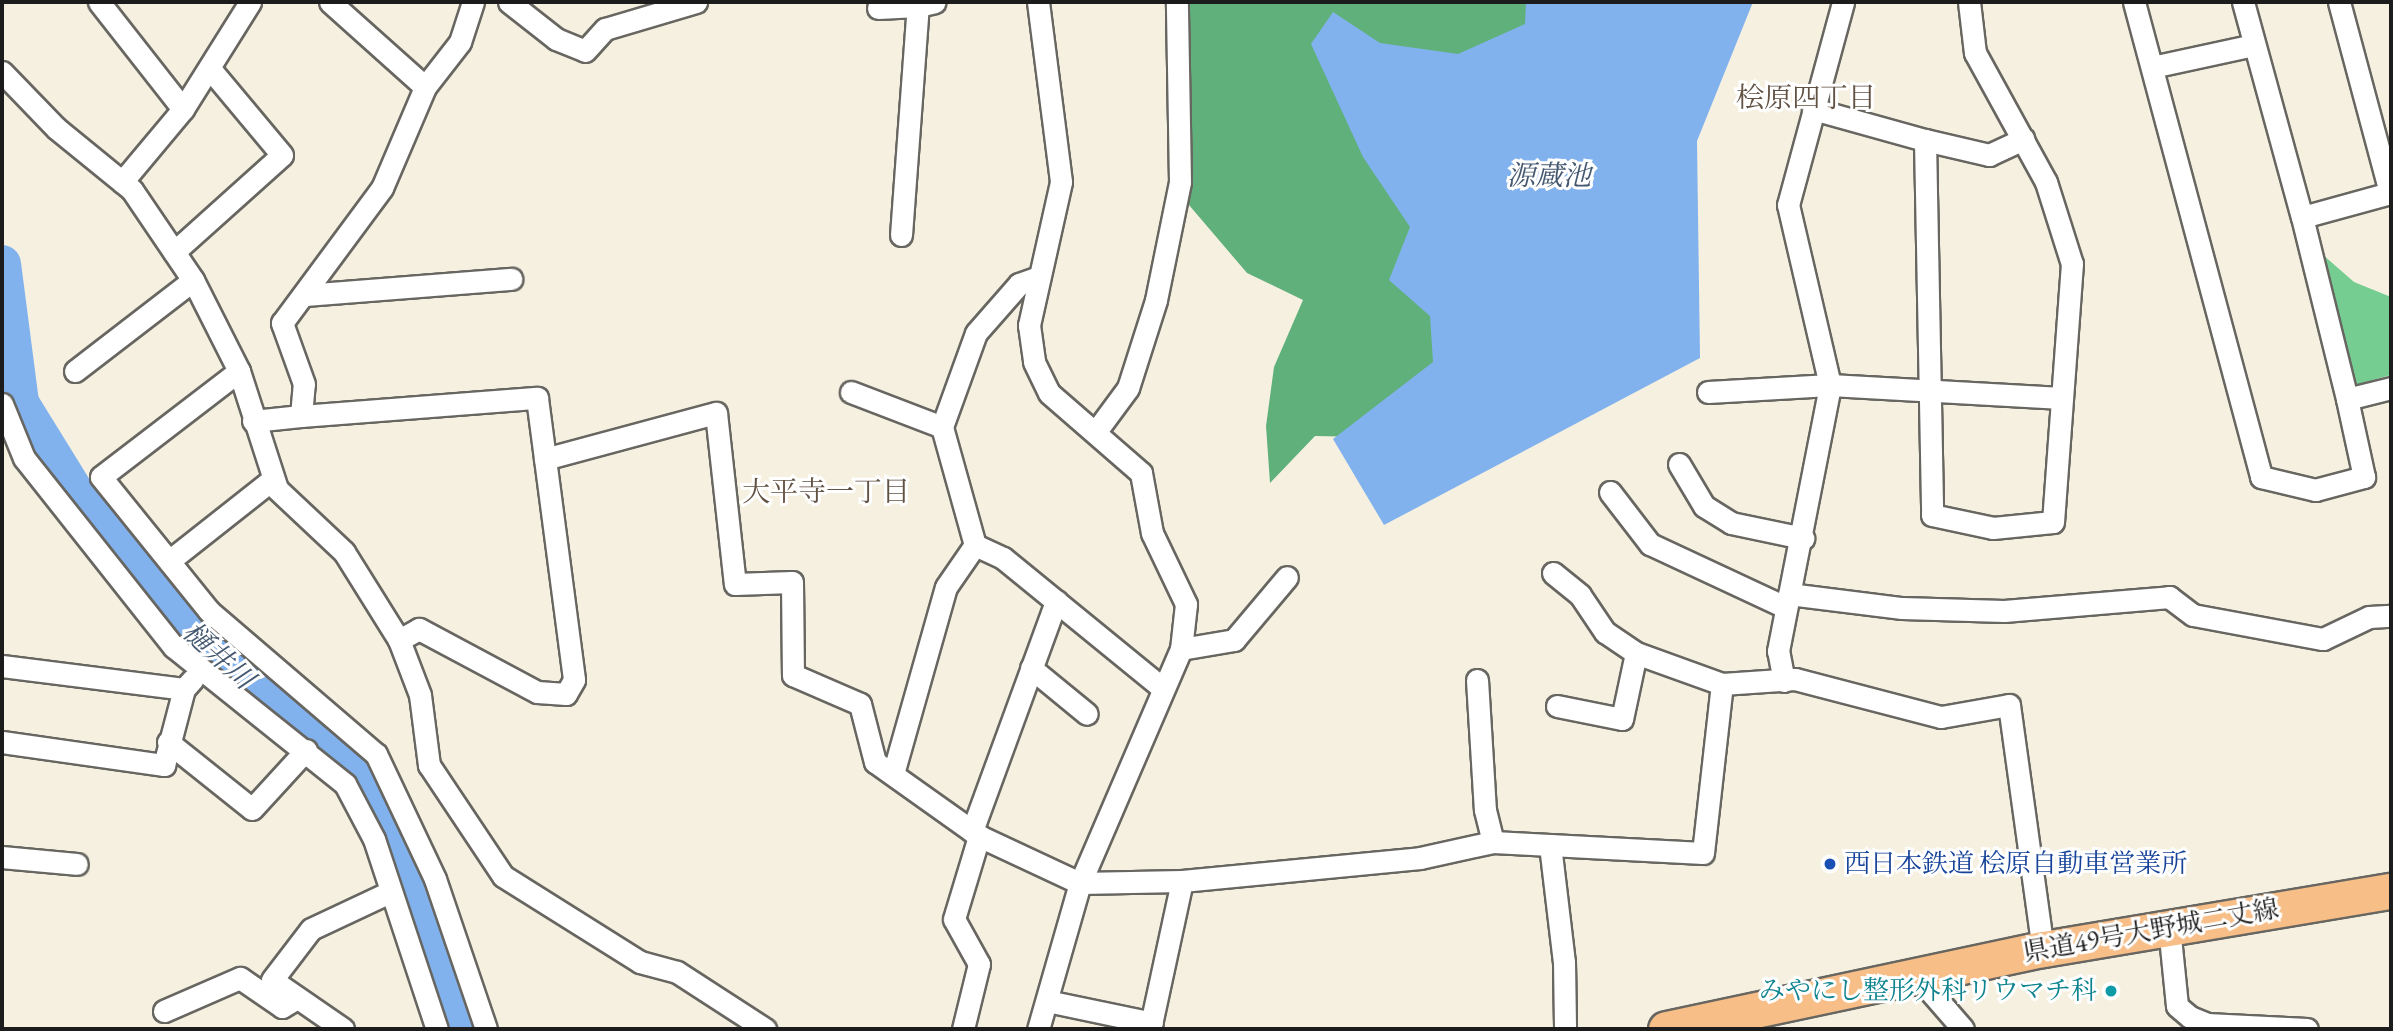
<!DOCTYPE html>
<html>
<head>
<meta charset="utf-8">
<style>
  body { margin:0 }
  #map { position:relative; width:2393px; height:1031px; overflow:hidden; background:#f5f0e0; font-family:"EB Garamond","Noto Serif JP",serif }
  div>[style] { position:absolute }
  .green>* { inset:0; background:#75cd92 }
  .forest>* { inset:0; background:#60b07c }
  .water>* { inset:0; background:#81b2ed }
  .river>* { height:38px; margin:-19px; padding:0 19px; transform-origin:19px; border-radius:19px; background:#81b2ed }
  .roads { filter:drop-shadow(2px 0 #686661) drop-shadow(-2px 0 #686661) drop-shadow(0 2px #686661) drop-shadow(0 -2px #686661) }
  .minor>* { height:21px; margin:-10.5px; padding:0 10.5px; transform-origin:10.5px; border-radius:10.5px; background:#fff }
  .primary>* { height:35px; margin:-17.5px; padding:0 17.5px; transform-origin:17.5px; border-radius:17.5px; background:#f7be87 }
  .dots>* { width:19px; height:19px; translate:-50% -50%; box-sizing:border-box; border:4px solid #fff; border-radius:50% }
  span { translate:-50% -50%; white-space:nowrap; text-align:center; line-height:1.15; -webkit-text-stroke:6px #fff; paint-order:stroke }
  .transit-label { font-size:26px; color:#164399 }
  .left { translate:0 -50%; text-align:left }
  .street-label { font-size:26px; color:#1c1c1c }
  .culture-label { font-size:26px; color:#0d838f }
  .right { translate:-100% -50%; text-align:right }
  .neighbourhood-label { font-size:28px; color:#625244 }
  .water-label { font-size:28px; color:#445870; font-style:italic }
  .frame { position:absolute; inset:0; border:4px solid #1c1c1c; pointer-events:none }
</style>
</head>
<body>
<div id="map">
  <div class="green">
    <div style="clip-path:polygon(2322px 254px,2354px 282px,2391px 297px,2391px 375px,2351px 386px)"></div>
  </div>
  <div class="forest">
    <div style="clip-path:polygon(1185px 2px,1542px 2px,1405px 193px,1442px 311px,1445px 378px,1363px 437px,1315px 436px,1270px 483px,1266px 426px,1274px 367px,1303px 300px,1247px 273px,1189px 205px)"></div>
  </div>
  <div class="water">
    <div style="clip-path:polygon(1526px 2px,1753px 2px,1697px 141px,1700px 358px,1384px 525px,1333px 439px,1433px 362px,1430px 316px,1389px 280px,1410px 227px,1363px 157px,1311px 44px,1333px 12px,1380px 43px,1458px 54px,1525px 24px)"></div>
  </div>
  <div class="river">
    <div style="left:2px;top:264px;width:140px;rotate:82.6deg"></div>
    <div style="left:20px;top:403px;width:110px;rotate:58.3deg"></div>
    <div style="left:78px;top:497px;width:197px;rotate:50.3deg"></div>
    <div style="left:204px;top:649px;width:197px;rotate:38deg"></div>
    <div style="left:359px;top:770px;width:99px;rotate:62.9deg"></div>
    <div style="left:404px;top:858px;width:182px;rotate:69.8deg"></div>
  </div>
  <div class="roads">
    <div class="minor">
      <div style="left:99px;top:2px;width:136px;rotate:51.9deg"></div>
      <div style="left:330px;top:2px;width:127px;rotate:41.8deg"></div>
      <div style="left:509px;top:2px;width:60px;rotate:38.2deg"></div>
      <div style="left:556px;top:39px;width:31px;rotate:22deg"></div>
      <div style="left:585px;top:51px;width:30px;rotate:-48deg"></div>
      <div style="left:605px;top:29px;width:95px;rotate:-16.5deg"></div>
      <div style="left:1038px;top:2px;width:181px;rotate:82.7deg"></div>
      <div style="left:1061px;top:182px;width:147px;rotate:102.6deg"></div>
      <div style="left:1029px;top:325px;width:37px;rotate:82deg"></div>
      <div style="left:1034px;top:362px;width:34px;rotate:64deg"></div>
      <div style="left:1049px;top:393px;width:122px;rotate:41deg"></div>
      <div style="left:1141px;top:473px;width:61px;rotate:79.6deg"></div>
      <div style="left:1152px;top:533px;width:79px;rotate:64.4deg"></div>
      <div style="left:1186px;top:604px;width:45px;rotate:96.3deg"></div>
      <div style="left:1181px;top:649px;width:255px;rotate:113.3deg"></div>
      <div style="left:1080px;top:883px;width:152px;rotate:106deg"></div>
      <div style="left:2134px;top:2px;width:492px;rotate:75deg"></div>
      <div style="left:2261px;top:477px;width:56px;rotate:13.5deg"></div>
      <div style="left:2315px;top:490px;width:51px;rotate:-14.9deg"></div>
      <div style="left:2364px;top:477px;width:80px;rotate:-102.3deg"></div>
      <div style="left:2347px;top:399px;width:45px;rotate:-14deg"></div>
      <div style="left:2243px;top:2px;width:223px;rotate:74.7deg"></div>
      <div style="left:2339px;top:2px;width:198px;rotate:75deg"></div>
      <div style="left:2390px;top:193px;width:91px;rotate:164.7deg"></div>
      <div style="left:2302px;top:217px;width:187px;rotate:76.1deg"></div>
      <div style="left:878px;top:8px;width:40px;rotate:-2.9deg"></div>
      <div style="left:2152px;top:67px;width:104px;rotate:-12.2deg"></div>
      <div style="left:2px;top:72px;width:78px;rotate:46deg"></div>
      <div style="left:56px;top:128px;width:98px;rotate:39.2deg"></div>
      <div style="left:132px;top:190px;width:109px;rotate:55.9deg"></div>
      <div style="left:193px;top:280px;width:102px;rotate:63.2deg"></div>
      <div style="left:239px;top:371px;width:124px;rotate:72.1deg"></div>
      <div style="left:277px;top:489px;width:92px;rotate:43.2deg"></div>
      <div style="left:344px;top:552px;width:104px;rotate:58deg"></div>
      <div style="left:399px;top:640px;width:59px;rotate:69.1deg"></div>
      <div style="left:420px;top:695px;width:71px;rotate:82.7deg"></div>
      <div style="left:429px;top:765px;width:133px;rotate:56.3deg"></div>
      <div style="left:503px;top:876px;width:162px;rotate:32.1deg"></div>
      <div style="left:640px;top:962px;width:38px;rotate:15deg"></div>
      <div style="left:677px;top:972px;width:105px;rotate:32.9deg"></div>
      <div style="left:1813px;top:109px;width:116px;rotate:15.5deg"></div>
      <div style="left:1925px;top:140px;width:375px;rotate:88.9deg"></div>
      <div style="left:1932px;top:515px;width:62px;rotate:12deg"></div>
      <div style="left:1993px;top:528px;width:60px;rotate:-5.7deg"></div>
      <div style="left:2053px;top:522px;width:259px;rotate:-85.8deg"></div>
      <div style="left:2072px;top:264px;width:86px;rotate:-107.6deg"></div>
      <div style="left:2046px;top:182px;width:147px;rotate:-118.8deg"></div>
      <div style="left:1975px;top:53px;width:51px;rotate:-96.7deg"></div>
      <div style="left:1925px;top:140px;width:66px;rotate:13.2deg"></div>
      <div style="left:1989px;top:155px;width:38px;rotate:-25deg"></div>
      <div style="left:122px;top:182px;width:95px;rotate:-50.1deg"></div>
      <div style="left:183px;top:109px;width:126px;rotate:-57.9deg"></div>
      <div style="left:901px;top:235px;width:230px;rotate:-85.8deg"></div>
      <div style="left:918px;top:6px;width:17px;rotate:-13deg"></div>
      <div style="left:174px;top:252px;width:145px;rotate:-41.9deg"></div>
      <div style="left:282px;top:155px;width:112px;rotate:-129.9deg"></div>
      <div style="left:1039px;top:277px;width:21px;rotate:161deg"></div>
      <div style="left:1019px;top:284px;width:65px;rotate:131.3deg"></div>
      <div style="left:976px;top:333px;width:100px;rotate:109.9deg"></div>
      <div style="left:942px;top:427px;width:123px;rotate:74.4deg"></div>
      <div style="left:975px;top:545px;width:31px;rotate:25deg"></div>
      <div style="left:1003px;top:558px;width:203px;rotate:39.2deg"></div>
      <div style="left:306px;top:295px;width:206px;rotate:-4.5deg"></div>
      <div style="left:75px;top:371px;width:149px;rotate:-37.6deg"></div>
      <div style="left:239px;top:371px;width:174px;rotate:142.5deg"></div>
      <div style="left:101px;top:477px;width:172px;rotate:51.1deg"></div>
      <div style="left:209px;top:611px;width:220px;rotate:40.6deg"></div>
      <div style="left:376px;top:754px;width:138px;rotate:64.7deg"></div>
      <div style="left:435px;top:879px;width:158px;rotate:71.2deg"></div>
      <div style="left:851px;top:392px;width:97px;rotate:21deg"></div>
      <div style="left:1708px;top:392px;width:122px;rotate:-3.3deg"></div>
      <div style="left:1830px;top:385px;width:232px;rotate:3.2deg"></div>
      <div style="left:2px;top:404px;width:58px;rotate:67.8deg"></div>
      <div style="left:24px;top:458px;width:241px;rotate:51.6deg"></div>
      <div style="left:174px;top:647px;width:219px;rotate:38.7deg"></div>
      <div style="left:345px;top:784px;width:62px;rotate:62.2deg"></div>
      <div style="left:374px;top:839px;width:200px;rotate:71.7deg"></div>
      <div style="left:301px;top:416px;width:237px;rotate:-4.4deg"></div>
      <div style="left:537px;top:398px;width:284px;rotate:82.5deg"></div>
      <div style="left:574px;top:680px;width:16px;rotate:120deg"></div>
      <div style="left:566px;top:694px;width:29px;rotate:-176deg"></div>
      <div style="left:537px;top:692px;width:134px;rotate:-151.9deg"></div>
      <div style="left:419px;top:629px;width:23px;rotate:151deg"></div>
      <div style="left:253px;top:421px;width:48px;rotate:-5.9deg"></div>
      <div style="left:301px;top:416px;width:32px;rotate:-85deg"></div>
      <div style="left:304px;top:384px;width:65px;rotate:-109.8deg"></div>
      <div style="left:282px;top:323px;width:168px;rotate:-53.5deg"></div>
      <div style="left:382px;top:188px;width:110px;rotate:-66.9deg"></div>
      <div style="left:425px;top:87px;width:57px;rotate:-52.1deg"></div>
      <div style="left:460px;top:42px;width:42px;rotate:-72deg"></div>
      <div style="left:1097px;top:430px;width:52px;rotate:-53.6deg"></div>
      <div style="left:1128px;top:388px;width:92px;rotate:-72.3deg"></div>
      <div style="left:1156px;top:300px;width:120px;rotate:-78.5deg"></div>
      <div style="left:1180px;top:182px;width:180px;rotate:-91deg"></div>
      <div style="left:545px;top:459px;width:177px;rotate:-15.1deg"></div>
      <div style="left:716px;top:413px;width:172px;rotate:83.7deg"></div>
      <div style="left:735px;top:584px;width:57px;rotate:-2deg"></div>
      <div style="left:792px;top:582px;width:93px;rotate:89.4deg"></div>
      <div style="left:793px;top:675px;width:73px;rotate:23.4deg"></div>
      <div style="left:860px;top:704px;width:60px;rotate:75.5deg"></div>
      <div style="left:875px;top:762px;width:128px;rotate:35.4deg"></div>
      <div style="left:979px;top:836px;width:111px;rotate:25deg"></div>
      <div style="left:1080px;top:883px;width:102px;rotate:-1.1deg"></div>
      <div style="left:1182px;top:881px;width:239px;rotate:-5.5deg"></div>
      <div style="left:1420px;top:858px;width:75px;rotate:-12.4deg"></div>
      <div style="left:1493px;top:842px;width:210px;rotate:3deg"></div>
      <div style="left:1703px;top:853px;width:170px;rotate:-83.6deg"></div>
      <div style="left:1679px;top:464px;width:49px;rotate:59.2deg"></div>
      <div style="left:1704px;top:506px;width:32px;rotate:32deg"></div>
      <div style="left:1731px;top:523px;width:74px;rotate:11.8deg"></div>
      <div style="left:1610px;top:492px;width:66px;rotate:52.4deg"></div>
      <div style="left:1650px;top:544px;width:149px;rotate:25deg"></div>
      <div style="left:169px;top:561px;width:132px;rotate:-38.3deg"></div>
      <div style="left:1553px;top:573px;width:35px;rotate:39deg"></div>
      <div style="left:1580px;top:595px;width:45px;rotate:56deg"></div>
      <div style="left:1605px;top:632px;width:37px;rotate:34deg"></div>
      <div style="left:1636px;top:653px;width:91px;rotate:19.8deg"></div>
      <div style="left:1722px;top:684px;width:73px;rotate:-3.9deg"></div>
      <div style="left:1795px;top:679px;width:151px;rotate:14.6deg"></div>
      <div style="left:1941px;top:717px;width:69px;rotate:-10deg"></div>
      <div style="left:2009px;top:705px;width:246px;rotate:82.1deg"></div>
      <div style="left:1789px;top:594px;width:114px;rotate:7.1deg"></div>
      <div style="left:1902px;top:608px;width:102px;rotate:1.7deg"></div>
      <div style="left:2004px;top:611px;width:166px;rotate:-4.8deg"></div>
      <div style="left:2169px;top:597px;width:30px;rotate:37deg"></div>
      <div style="left:2193px;top:615px;width:132px;rotate:10.5deg"></div>
      <div style="left:2323px;top:639px;width:51px;rotate:-25.6deg"></div>
      <div style="left:2369px;top:617px;width:22px;rotate:-3deg"></div>
      <div style="left:1181px;top:649px;width:54px;rotate:-9.6deg"></div>
      <div style="left:1234px;top:640px;width:82px;rotate:-49.9deg"></div>
      <div style="left:2px;top:666px;width:183px;rotate:7.2deg"></div>
      <div style="left:184px;top:689px;width:13px;rotate:-48deg"></div>
      <div style="left:1031px;top:668px;width:72px;rotate:39.4deg"></div>
      <div style="left:1477px;top:680px;width:130px;rotate:86.5deg"></div>
      <div style="left:1485px;top:810px;width:33px;rotate:76deg"></div>
      <div style="left:1784px;top:681px;width:31px;rotate:-101deg"></div>
      <div style="left:1778px;top:651px;width:271px;rotate:-78.9deg"></div>
      <div style="left:1830px;top:385px;width:185px;rotate:-103.1deg"></div>
      <div style="left:1788px;top:205px;width:210px;rotate:-74.8deg"></div>
      <div style="left:1557px;top:706px;width:66px;rotate:11.3deg"></div>
      <div style="left:1622px;top:719px;width:67px;rotate:-78deg"></div>
      <div style="left:2px;top:742px;width:164px;rotate:8.1deg"></div>
      <div style="left:164px;top:765px;width:79px;rotate:-75.3deg"></div>
      <div style="left:168px;top:742px;width:107px;rotate:38.6deg"></div>
      <div style="left:252px;top:809px;width:80px;rotate:-47.5deg"></div>
      <div style="left:893px;top:774px;width:194px;rotate:-74.2deg"></div>
      <div style="left:946px;top:587px;width:51px;rotate:-55.4deg"></div>
      <div style="left:972px;top:831px;width:245px;rotate:-69.9deg"></div>
      <div style="left:1550px;top:845px;width:118px;rotate:83.2deg"></div>
      <div style="left:1564px;top:962px;width:67px;rotate:89.1deg"></div>
      <div style="left:2px;top:857px;width:75px;rotate:5.3deg"></div>
      <div style="left:2169px;top:927px;width:79px;rotate:84.2deg"></div>
      <div style="left:2177px;top:1006px;width:17px;rotate:40deg"></div>
      <div style="left:2190px;top:1017px;width:18px;rotate:22deg"></div>
      <div style="left:2207px;top:1024px;width:100px;rotate:2.9deg"></div>
      <div style="left:1917px;top:976px;width:70px;rotate:49deg"></div>
      <div style="left:1047px;top:1001px;width:107px;rotate:11.8deg"></div>
      <div style="left:164px;top:1011px;width:83px;rotate:-23.5deg"></div>
      <div style="left:240px;top:978px;width:51px;rotate:34.6deg"></div>
      <div style="left:282px;top:1007px;width:17px;rotate:-31deg"></div>
      <div style="left:343px;top:1029px;width:86px;rotate:-145.4deg"></div>
      <div style="left:272px;top:980px;width:64px;rotate:-52.6deg"></div>
      <div style="left:311px;top:929px;width:87px;rotate:-25.1deg"></div>
      <div style="left:963px;top:1029px;width:67px;rotate:-76.2deg"></div>
      <div style="left:979px;top:964px;width:51px;rotate:-119.1deg"></div>
      <div style="left:954px;top:919px;width:87px;rotate:-73.2deg"></div>
      <div style="left:1150px;top:1029px;width:151px;rotate:-77.8deg"></div>
    </div>
    <div class="primary">
      <div style="left:1666px;top:1029px;width:385px;rotate:-12deg"></div>
      <div style="left:2043px;top:949px;width:353px;rotate:-9.5deg"></div>
    </div>
  </div>
  <div class="dots">
    <div style="left:1830px;top:864px;background:#1a4fb4"></div>
    <div style="left:2111px;top:991px;background:#0f9aa8"></div>
  </div>
  <div class="transit-label">
    <span class="left" style="left:1844px;top:864px">西日本鉄道 桧原自動車営業所</span>
  </div>
  <div class="street-label">
    <span style="left:2151px;top:931px;rotate:-10deg">県道49号大野城二丈線</span>
  </div>
  <div class="culture-label">
    <span class="right" style="left:2097px;top:991px">みやにし整形外科リウマチ科</span>
  </div>
  <div class="neighbourhood-label">
    <span style="left:1806px;top:97px">桧原四丁目</span>
    <span style="left:826px;top:491px">大平寺一丁目</span>
  </div>
  <div class="water-label">
    <span style="left:1549px;top:175px">源蔵池</span>
    <span style="left:219px;top:655px;rotate:42deg">樋井川</span>
  </div>
  <div class="frame"></div>
</div>
</body>
</html>
